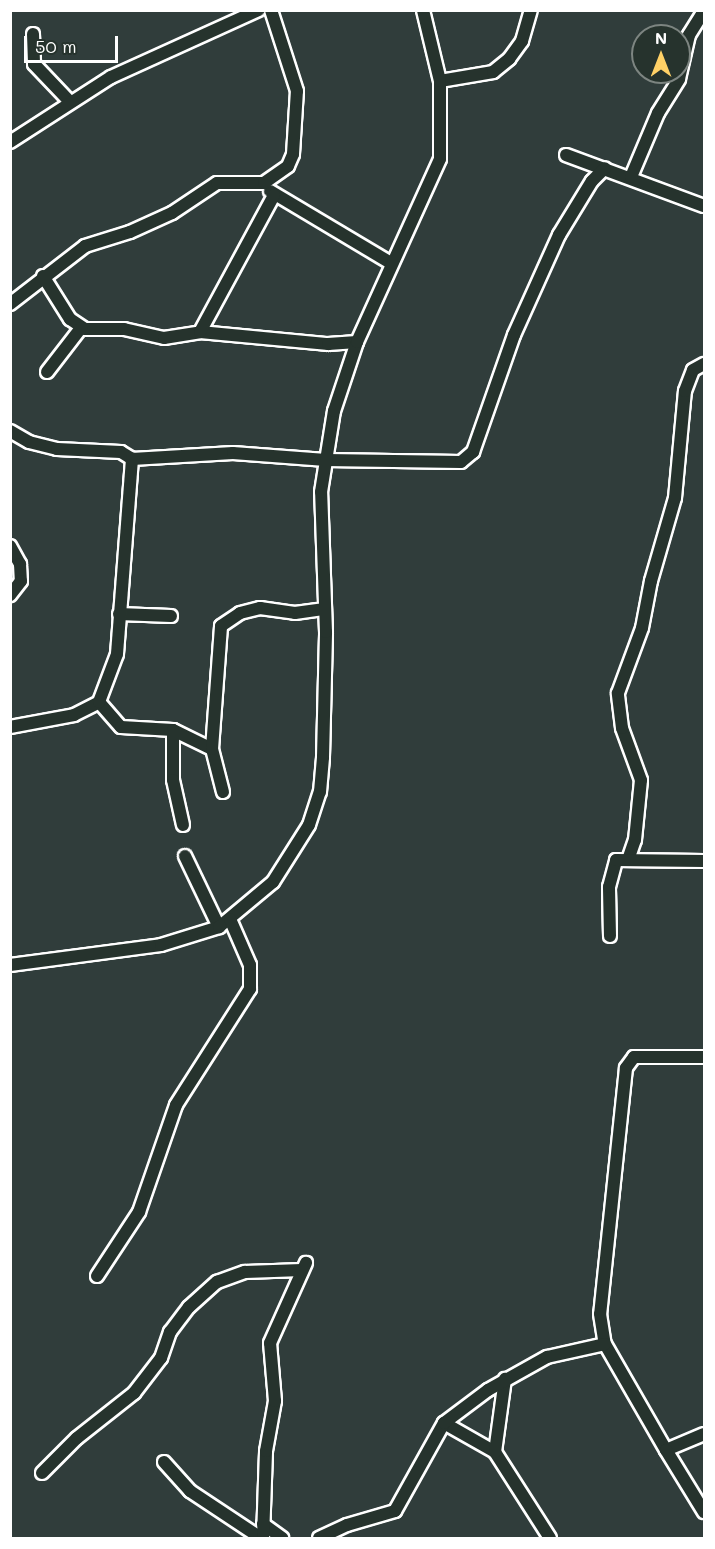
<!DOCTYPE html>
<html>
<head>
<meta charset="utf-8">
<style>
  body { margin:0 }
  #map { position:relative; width:715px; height:1549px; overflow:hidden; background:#303d3b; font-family:Mali,sans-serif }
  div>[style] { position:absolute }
  .roads { filter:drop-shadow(2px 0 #fff) drop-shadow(-2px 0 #fff) drop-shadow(0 2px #fff) drop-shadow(0 -2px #fff) }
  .minor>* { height:12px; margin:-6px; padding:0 6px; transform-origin:6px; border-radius:6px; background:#26332d }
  span { translate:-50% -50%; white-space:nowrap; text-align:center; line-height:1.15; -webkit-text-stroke:5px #26332d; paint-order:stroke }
  .frame { position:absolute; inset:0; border:12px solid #fff; pointer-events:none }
  .north { position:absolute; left:631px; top:24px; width:60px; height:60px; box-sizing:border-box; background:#26332d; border:2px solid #7d8581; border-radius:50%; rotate:0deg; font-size:16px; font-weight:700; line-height:24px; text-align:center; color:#fff }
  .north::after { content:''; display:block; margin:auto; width:21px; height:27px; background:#ffd166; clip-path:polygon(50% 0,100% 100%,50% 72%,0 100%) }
  .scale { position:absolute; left:24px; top:36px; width:94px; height:27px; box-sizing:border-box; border:3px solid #fff; border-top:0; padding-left:8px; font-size:18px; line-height:21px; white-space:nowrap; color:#fff; -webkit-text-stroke:4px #26332d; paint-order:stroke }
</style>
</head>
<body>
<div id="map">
  <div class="roads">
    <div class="minor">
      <div style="left:33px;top:34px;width:30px;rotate:88deg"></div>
      <div style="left:34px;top:64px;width:52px;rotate:46.5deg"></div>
      <div style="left:440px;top:81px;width:54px;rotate:-9.6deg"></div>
      <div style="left:493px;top:72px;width:21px;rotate:-39deg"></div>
      <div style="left:509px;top:59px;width:22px;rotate:-54deg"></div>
      <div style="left:522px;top:41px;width:32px;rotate:-74deg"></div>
      <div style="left:10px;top:142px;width:120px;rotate:-32.8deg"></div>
      <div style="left:111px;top:77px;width:162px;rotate:-24.4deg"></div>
      <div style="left:566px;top:155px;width:147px;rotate:20.3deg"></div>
      <div style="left:631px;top:177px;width:69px;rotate:-67.1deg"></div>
      <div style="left:658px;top:113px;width:40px;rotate:-58deg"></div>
      <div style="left:679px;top:79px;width:45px;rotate:-77.2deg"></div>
      <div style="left:689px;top:35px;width:28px;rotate:-58deg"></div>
      <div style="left:270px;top:191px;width:141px;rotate:30.8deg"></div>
      <div style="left:43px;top:276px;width:51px;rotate:57.9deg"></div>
      <div style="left:70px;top:319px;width:18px;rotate:34deg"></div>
      <div style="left:85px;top:329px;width:39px"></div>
      <div style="left:124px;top:329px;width:41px;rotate:12.7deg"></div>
      <div style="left:164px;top:338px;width:36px;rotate:-9deg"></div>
      <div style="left:200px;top:332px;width:129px;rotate:5.4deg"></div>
      <div style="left:328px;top:344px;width:29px;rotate:-4deg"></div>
      <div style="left:10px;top:304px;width:95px;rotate:-37.7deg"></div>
      <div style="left:85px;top:246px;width:47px;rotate:-17.3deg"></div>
      <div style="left:130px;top:232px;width:46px;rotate:-24.3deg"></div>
      <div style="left:172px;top:213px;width:54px;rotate:-33.7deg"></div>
      <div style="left:217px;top:183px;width:47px"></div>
      <div style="left:264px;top:183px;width:29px;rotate:-35deg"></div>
      <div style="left:288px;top:166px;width:13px;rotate:-67deg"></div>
      <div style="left:293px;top:154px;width:63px;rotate:-86.4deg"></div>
      <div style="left:297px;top:91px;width:85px;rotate:-107.8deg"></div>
      <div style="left:200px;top:332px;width:156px;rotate:-61.6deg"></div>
      <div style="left:47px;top:372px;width:56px;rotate:-52.3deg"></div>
      <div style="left:10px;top:431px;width:22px;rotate:30deg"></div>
      <div style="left:29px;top:442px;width:29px;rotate:14deg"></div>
      <div style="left:57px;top:449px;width:64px;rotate:2.7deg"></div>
      <div style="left:121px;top:452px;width:13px;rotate:32deg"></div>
      <div style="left:132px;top:459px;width:101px;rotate:-3.4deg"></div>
      <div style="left:233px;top:453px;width:93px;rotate:4.3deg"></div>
      <div style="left:326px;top:460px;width:135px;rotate:0.8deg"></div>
      <div style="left:461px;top:462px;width:16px;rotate:-40deg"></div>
      <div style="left:473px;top:452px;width:124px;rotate:-70.7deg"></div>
      <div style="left:514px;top:335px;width:110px;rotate:-65.8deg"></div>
      <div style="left:559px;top:235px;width:63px;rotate:-58.6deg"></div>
      <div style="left:592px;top:181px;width:18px;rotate:-45deg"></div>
      <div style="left:10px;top:546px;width:21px;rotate:61deg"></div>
      <div style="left:20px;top:564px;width:17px;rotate:87deg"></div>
      <div style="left:21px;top:581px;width:18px;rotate:128deg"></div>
      <div style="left:119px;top:614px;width:52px;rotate:2.2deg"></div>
      <div style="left:99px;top:702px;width:33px;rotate:49deg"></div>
      <div style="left:121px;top:727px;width:52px;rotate:3.3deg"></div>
      <div style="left:173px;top:730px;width:43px;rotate:26deg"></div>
      <div style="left:10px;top:727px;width:65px;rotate:-10.6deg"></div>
      <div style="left:74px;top:715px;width:28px;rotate:-27deg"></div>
      <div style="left:99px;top:702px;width:51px;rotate:-69.4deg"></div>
      <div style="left:117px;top:654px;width:196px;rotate:-85.6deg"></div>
      <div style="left:173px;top:730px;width:50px;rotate:90deg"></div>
      <div style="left:173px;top:780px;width:46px;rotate:77.5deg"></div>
      <div style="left:223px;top:792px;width:44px;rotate:-104.3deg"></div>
      <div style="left:212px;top:749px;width:123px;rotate:-85.8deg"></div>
      <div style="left:221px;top:626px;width:23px;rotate:-34deg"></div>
      <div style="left:240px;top:613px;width:21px;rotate:-14deg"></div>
      <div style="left:260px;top:608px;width:35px;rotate:8deg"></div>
      <div style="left:295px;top:613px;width:30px;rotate:-8deg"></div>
      <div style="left:185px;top:856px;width:79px;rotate:64.4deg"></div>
      <div style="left:629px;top:857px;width:18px;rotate:-71deg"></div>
      <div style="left:635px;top:840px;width:60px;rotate:-84.3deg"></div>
      <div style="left:641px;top:780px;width:55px;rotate:-110.1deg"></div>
      <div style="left:622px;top:728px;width:35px;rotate:-97deg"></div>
      <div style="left:618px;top:693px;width:69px;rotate:-69.7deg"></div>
      <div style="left:642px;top:628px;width:48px;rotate:-79.2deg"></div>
      <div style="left:651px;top:581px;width:86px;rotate:-73.9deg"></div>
      <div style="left:675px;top:498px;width:107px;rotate:-84.7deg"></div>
      <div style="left:685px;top:391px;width:22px;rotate:-69deg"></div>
      <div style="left:693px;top:370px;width:13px;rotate:-29deg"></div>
      <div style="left:610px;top:936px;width:49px;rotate:-91.2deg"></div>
      <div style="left:609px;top:887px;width:28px;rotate:-75deg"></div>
      <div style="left:616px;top:860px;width:88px;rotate:0.7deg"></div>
      <div style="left:10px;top:965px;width:152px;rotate:-7.5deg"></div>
      <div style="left:161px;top:945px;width:61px;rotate:-17.2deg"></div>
      <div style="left:219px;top:927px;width:70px;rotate:-39.8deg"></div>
      <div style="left:273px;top:882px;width:67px;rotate:-57.7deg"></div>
      <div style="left:309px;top:825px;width:35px;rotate:-72deg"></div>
      <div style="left:320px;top:792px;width:35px;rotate:-85deg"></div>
      <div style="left:323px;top:757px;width:125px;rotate:-88.6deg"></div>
      <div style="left:326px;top:632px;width:140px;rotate:-92deg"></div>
      <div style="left:321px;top:492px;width:82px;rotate:-80.9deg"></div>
      <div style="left:334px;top:411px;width:73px;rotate:-71.6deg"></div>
      <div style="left:357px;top:342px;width:201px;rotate:-65.6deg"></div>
      <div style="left:440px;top:159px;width:78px;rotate:-90deg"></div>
      <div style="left:440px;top:81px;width:73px;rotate:-103.5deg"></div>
      <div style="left:704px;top:1057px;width:70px;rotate:180deg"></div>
      <div style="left:634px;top:1057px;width:14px;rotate:126deg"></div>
      <div style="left:626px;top:1068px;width:247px;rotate:96deg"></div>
      <div style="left:600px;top:1314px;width:30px;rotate:81deg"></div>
      <div style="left:605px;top:1344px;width:122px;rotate:60.1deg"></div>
      <div style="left:666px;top:1450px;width:41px;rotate:-22.8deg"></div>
      <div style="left:97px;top:1276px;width:77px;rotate:-56.7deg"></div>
      <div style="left:139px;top:1212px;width:113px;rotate:-70.9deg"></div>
      <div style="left:176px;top:1105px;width:138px;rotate:-57.5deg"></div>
      <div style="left:250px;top:989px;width:24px;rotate:-90deg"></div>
      <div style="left:250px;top:965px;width:50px;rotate:-113.5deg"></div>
      <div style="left:444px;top:1423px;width:59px;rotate:29.6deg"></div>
      <div style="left:495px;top:1452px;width:102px;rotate:57.4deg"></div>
      <div style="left:666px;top:1450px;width:73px;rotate:58.5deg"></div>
      <div style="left:495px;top:1452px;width:74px;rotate:-82.2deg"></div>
      <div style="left:164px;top:1462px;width:39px;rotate:48deg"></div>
      <div style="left:190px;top:1491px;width:85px;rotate:33.5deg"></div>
      <div style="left:42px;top:1473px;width:49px;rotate:-45deg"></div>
      <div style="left:77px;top:1438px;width:73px;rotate:-38.3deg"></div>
      <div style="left:134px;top:1393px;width:44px;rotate:-52.4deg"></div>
      <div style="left:161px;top:1358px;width:28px;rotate:-71deg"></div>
      <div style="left:170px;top:1332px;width:31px;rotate:-53deg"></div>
      <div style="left:189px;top:1307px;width:38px;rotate:-42deg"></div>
      <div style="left:217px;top:1282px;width:30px;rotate:-20deg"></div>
      <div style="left:245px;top:1272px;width:57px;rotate:-2deg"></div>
      <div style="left:263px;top:1524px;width:24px;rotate:36deg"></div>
      <div style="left:263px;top:1538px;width:87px;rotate:-88deg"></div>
      <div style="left:266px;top:1451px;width:51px;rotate:-79.8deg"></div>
      <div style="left:275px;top:1401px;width:58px;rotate:-94.9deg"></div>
      <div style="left:270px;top:1343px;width:88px;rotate:-65.8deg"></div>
      <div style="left:319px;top:1538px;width:31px;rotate:-25deg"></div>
      <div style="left:347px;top:1525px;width:50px;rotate:-16.3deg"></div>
      <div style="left:395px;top:1511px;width:101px;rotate:-60.9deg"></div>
      <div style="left:444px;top:1423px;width:55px;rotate:-36.9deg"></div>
      <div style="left:488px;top:1390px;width:68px;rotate:-29.2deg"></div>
      <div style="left:547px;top:1357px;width:59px;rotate:-12.6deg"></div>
    </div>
  </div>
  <div class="frame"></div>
  <div class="north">N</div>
  <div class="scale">50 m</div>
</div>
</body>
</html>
